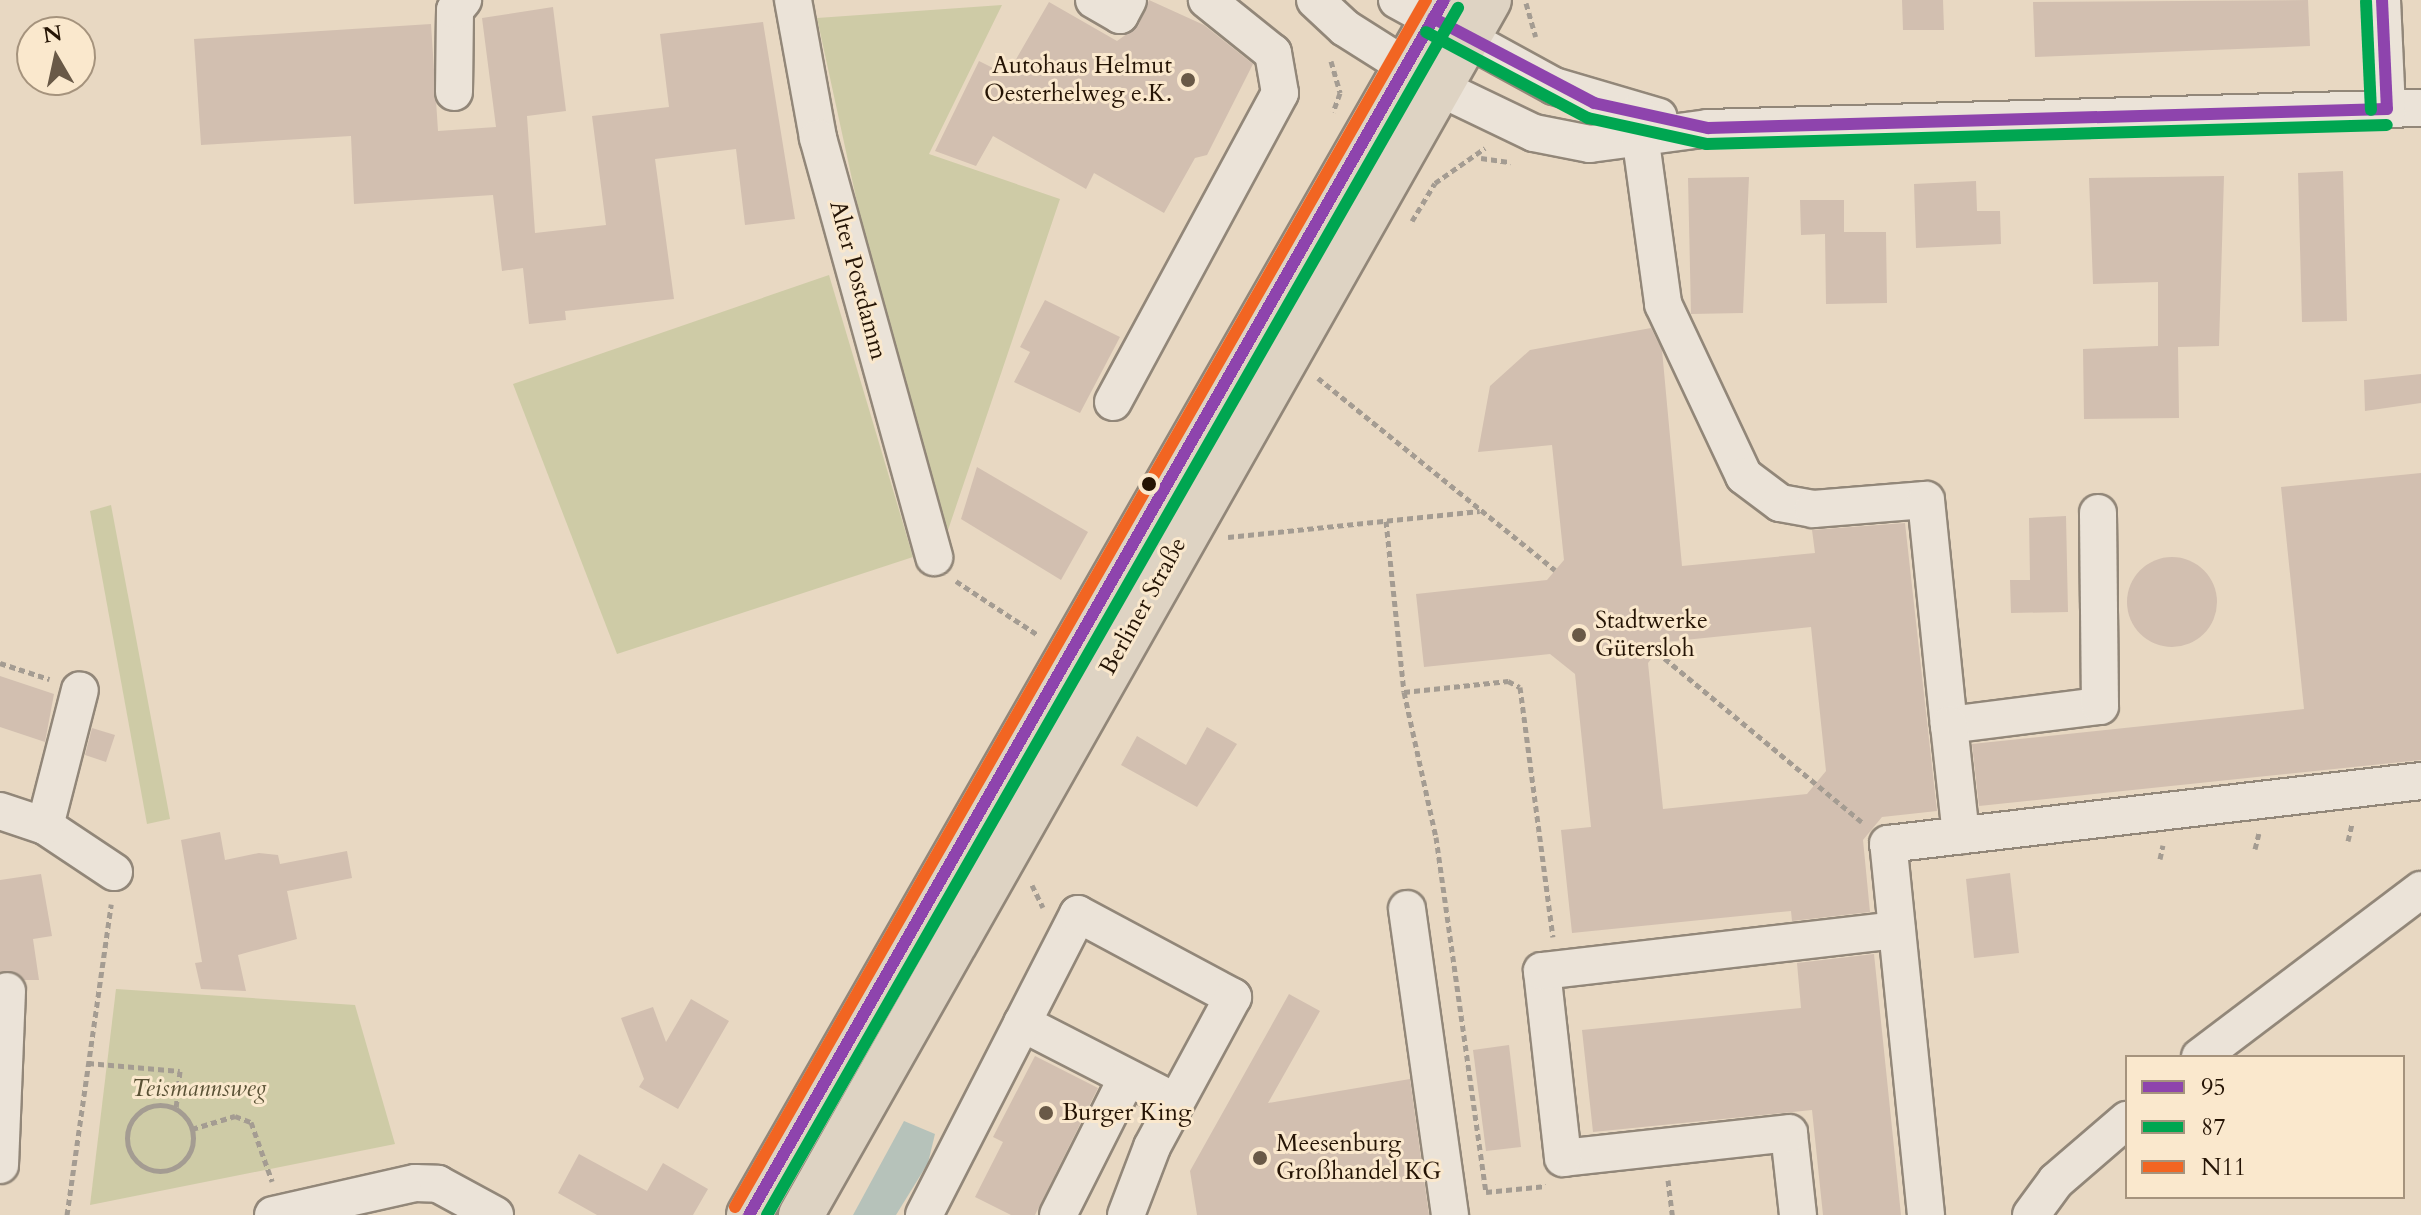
<!DOCTYPE html>
<html>
<head>
<meta charset="utf-8">
<style>
  body { margin:0 }
  #map { position:relative; width:2421px; height:1215px; overflow:hidden; background:#e8d8c2; font-family:Cardo,serif }
  div>[style] { position:absolute }
  .green>* { inset:0; background:#cecba6 }
  .water>* { inset:0; background:#b6c2ba }
  .building>* { inset:0; background:#d2bfb0 }
  .round { border-radius:50% }
  .path>* { height:5px; margin-top:-2.5px; transform-origin:0; background:repeating-linear-gradient(90deg,#a49c92 0 6px,transparent 0 10px) }
  .path>.ring { margin:-2.5px; padding:0; box-sizing:content-box; background:none; border:5px solid #a49c92; border-radius:50% }
  .roads { filter:drop-shadow(2px 0 #928779) drop-shadow(-2px 0 #928779) drop-shadow(0 2px #928779) drop-shadow(0 -2px #928779) }
  .minor>* { height:36px; margin:-18px; padding:0 18px; transform-origin:18px; border-radius:18px; background:#ebe3d8 }
  .major>* { height:44px; margin:-22px; padding:0 22px; transform-origin:22px; border-radius:22px; background:#ded3c3 }
  .bus-1>* { height:12px; margin:-6px; padding:0 6px; transform-origin:6px; border-radius:6px; background:#8e44ad }
  .bus-2>* { height:12px; margin:-6px; padding:0 6px; transform-origin:6px; border-radius:6px; background:#00a651 }
  .bus-3>* { height:12px; margin:-6px; padding:0 6px; transform-origin:6px; border-radius:6px; background:#f26522 }
  .dots>* { width:22px; height:22px; translate:-50% -50%; box-sizing:border-box; border:4px solid #fae8cd; border-radius:50% }
  span { translate:-50% -50%; white-space:nowrap; text-align:center; line-height:1.15; -webkit-text-stroke:6px #fae8cd; paint-order:stroke }
  .poi-label { font-size:24px; color:#251405 }
  .right { translate:-100% -50%; text-align:right }
  .left { translate:0 -50%; text-align:left }
  .street-label { font-size:24px; color:#251405 }
  .park-label { font-size:24px; color:#595135; font-style:italic }
  .legend { position:absolute; left:2125px; top:1055px; width:280px; height:144px; box-sizing:border-box; background:#fae8cd; border:2px solid #a5937d; margin:0; padding:10px 14px; list-style:none; font-size:24px; color:#251405 }
  .legend li { display:flex; align-items:center; gap:16px; height:40px }
  .legend b { width:40px; border:2px solid #a5937d }
  .north { position:absolute; left:16px; top:16px; width:80px; height:80px; box-sizing:border-box; background:#fae8cd; border:2px solid #a5937d; border-radius:50%; rotate:351deg; font-size:22px; font-weight:700; line-height:32px; text-align:center; color:#251405 }
  .north::after { content:''; display:block; margin:auto; width:28px; height:36px; background:#695947; clip-path:polygon(50% 0,100% 100%,50% 72%,0 100%) }
</style>
</head>
<body>
<div id="map">
  <div class="green">
    <div style="clip-path:polygon(1002px 5px,929px 154px,1060px 199px,946px 536px,870px 262px,817px 18px)"></div>
    <div style="clip-path:polygon(829px 275px,913px 557px,617px 654px,513px 384px)"></div>
    <div style="clip-path:polygon(111px 505px,170px 819px,147px 824px,90px 511px)"></div>
    <div style="clip-path:polygon(116px 989px,355px 1005px,395px 1144px,90px 1205px)"></div>
  </div>
  <div class="water">
    <div style="clip-path:polygon(904px 1121px,935px 1134px,928px 1163px,896px 1215px,853px 1215px)"></div>
  </div>
  <div class="building">
    <div style="clip-path:polygon(1149px 0,1204px 25px,1253px 64px,1207px 155px,1195px 158px,1164px 213px,1094px 173px,1086px 189px,993px 136px,976px 166px,935px 151px,979px 61px,1007px 75px,1049px 2px,1117px 41px,1138px 26px)"></div>
    <div style="clip-path:polygon(1902px 0,1943px 0,1944px 30px,1903px 30px)"></div>
    <div style="clip-path:polygon(2308px 0,2310px 46px,2035px 57px,2033px 2px)"></div>
    <div style="clip-path:polygon(553px 7px,566px 111px,527px 116px,535px 233px,606px 225px,592px 116px,669px 107px,660px 34px,763px 22px,795px 219px,745px 225px,736px 149px,655px 159px,674px 299px,565px 311px,566px 320px,529px 324px,523px 268px,502px 271px,493px 195px,354px 204px,351px 136px,201px 145px,194px 39px,431px 24px,438px 131px,496px 127px,482px 18px)"></div>
    <div style="clip-path:polygon(2343px 171px,2347px 321px,2302px 322px,2298px 173px)"></div>
    <div style="clip-path:polygon(2224px 176px,2219px 346px,2178px 347px,2179px 418px,2084px 419px,2083px 349px,2158px 346px,2158px 282px,2093px 284px,2089px 178px)"></div>
    <div style="clip-path:polygon(1749px 177px,1743px 313px,1691px 314px,1688px 178px)"></div>
    <div style="clip-path:polygon(1976px 181px,1977px 211px,2000px 211px,2001px 244px,1916px 248px,1914px 184px)"></div>
    <div style="clip-path:polygon(1800px 200px,1844px 200px,1844px 232px,1886px 232px,1887px 303px,1826px 304px,1825px 234px,1801px 235px)"></div>
    <div style="clip-path:polygon(1045px 300px,1120px 337px,1080px 413px,1014px 382px,1030px 352px,1020px 347px)"></div>
    <div style="clip-path:polygon(evenodd,1651px 328px,1662px 350px,1682px 566px,1815px 553px,1812px 530px,1905px 523px,1937px 811px,1882px 817px,1863px 840px,1870px 912px,1792px 921px,1791px 911px,1572px 933px,1561px 830px,1591px 827px,1575px 674px,1550px 654px,1424px 667px,1416px 594px,1547px 580px,1564px 560px,1552px 445px,1478px 452px,1490px 386px,1530px 350px,1651px 328px,1811px 627px,1826px 771px,1807px 794px,1663px 809px,1648px 663px,1665px 642px,1811px 627px)"></div>
    <div style="clip-path:polygon(2421px 374px,2421px 403px,2365px 411px,2364px 380px)"></div>
    <div style="clip-path:polygon(977px 467px,1088px 532px,1061px 580px,961px 519px)"></div>
    <div style="clip-path:polygon(2421px 473px,2421px 760px,1979px 806px,1972px 744px,2304px 709px,2281px 487px)"></div>
    <div style="clip-path:polygon(2066px 516px,2068px 612px,2011px 613px,2010px 580px,2030px 580px,2029px 518px)"></div>
    <div class="round" style="left:2127px;top:557px;width:90px;height:90px"></div>
    <div style="clip-path:polygon(0 676px,54px 694px,45px 742px,0 727px)"></div>
    <div style="clip-path:polygon(1207px 727px,1237px 744px,1197px 807px,1121px 765px,1137px 736px,1186px 765px)"></div>
    <div style="clip-path:polygon(92px 728px,115px 735px,106px 762px,85px 755px)"></div>
    <div style="clip-path:polygon(220px 832px,225px 860px,259px 853px,278px 855px,280px 864px,347px 851px,352px 878px,287px 891px,297px 939px,238px 955px,246px 991px,201px 989px,195px 963px,202px 962px,181px 840px)"></div>
    <div style="clip-path:polygon(2010px 873px,2019px 953px,1974px 958px,1966px 879px)"></div>
    <div style="clip-path:polygon(41px 874px,52px 936px,33px 939px,39px 980px,24px 980px,0 972px,0 880px)"></div>
    <div style="clip-path:polygon(1874px 954px,1901px 1215px,1823px 1215px,1812px 1110px,1593px 1132px,1582px 1030px,1801px 1008px,1797px 963px)"></div>
    <div style="clip-path:polygon(1289px 994px,1320px 1011px,1268px 1103px,1410px 1079px,1429px 1215px,1197px 1215px,1190px 1171px)"></div>
    <div style="clip-path:polygon(691px 999px,729px 1021px,678px 1109px,639px 1087px,644px 1079px,621px 1018px,653px 1007px,666px 1042px)"></div>
    <div style="clip-path:polygon(1509px 1045px,1521px 1147px,1486px 1151px,1473px 1050px)"></div>
    <div style="clip-path:polygon(1035px 1056px,1098px 1088px,1035px 1215px,1011px 1215px,975px 1197px,1003px 1142px,993px 1137px)"></div>
    <div style="clip-path:polygon(579px 1154px,647px 1191px,663px 1163px,708px 1189px,693px 1215px,597px 1215px,558px 1193px)"></div>
  </div>
  <div class="path">
    <div style="left:1526px;top:3px;width:35px;rotate:74deg"></div>
    <div style="left:1331px;top:61px;width:33px;rotate:74deg"></div>
    <div style="left:1340px;top:93px;width:20px;rotate:110deg"></div>
    <div style="left:1481px;top:158px;width:30px;rotate:8deg"></div>
    <div style="left:1412px;top:221px;width:44px;rotate:-58.8deg"></div>
    <div style="left:1435px;top:183px;width:61px;rotate:-35deg"></div>
    <div style="left:1318px;top:378px;width:305px;rotate:39deg"></div>
    <div style="left:1386px;top:521px;width:172px;rotate:84deg"></div>
    <div style="left:1404px;top:692px;width:148px;rotate:77.6deg"></div>
    <div style="left:1436px;top:837px;width:359px;rotate:82deg"></div>
    <div style="left:1486px;top:1192px;width:60px;rotate:-5.7deg"></div>
    <div style="left:1228px;top:537px;width:253px;rotate:-5.9deg"></div>
    <div style="left:956px;top:581px;width:98px;rotate:33.4deg"></div>
    <div style="left:1657px;top:652px;width:266px;rotate:39.7deg"></div>
    <div style="left:0;top:663px;width:52px;rotate:18.1deg"></div>
    <div style="left:1404px;top:692px;width:105px;rotate:-6deg"></div>
    <div style="left:1508px;top:681px;width:13px;rotate:27deg"></div>
    <div style="left:1520px;top:687px;width:252px;rotate:82.5deg"></div>
    <div style="left:2348px;top:841px;width:18px;rotate:-77deg"></div>
    <div style="left:2255px;top:849px;width:16px;rotate:-76deg"></div>
    <div style="left:2160px;top:859px;width:14px;rotate:-78deg"></div>
    <div style="left:1032px;top:885px;width:25px;rotate:64deg"></div>
    <div style="left:88px;top:1063px;width:92px;rotate:5deg"></div>
    <div style="left:180px;top:1071px;width:38px;rotate:96deg"></div>
    <div class="ring" style="left:127px;top:1105px;width:61px;height:61px"></div>
    <div style="left:192px;top:1129px;width:45px;rotate:-16.8deg"></div>
    <div style="left:235px;top:1116px;width:17px;rotate:21deg"></div>
    <div style="left:251px;top:1122px;width:63px;rotate:70.4deg"></div>
    <div style="left:1668px;top:1180px;width:35px;rotate:83deg"></div>
    <div style="left:67px;top:1215px;width:314px;rotate:-81.9deg"></div>
  </div>
  <div class="roads">
    <div class="minor">
      <div style="left:793px;top:0;width:140px;rotate:79.7deg"></div>
      <div style="left:818px;top:138px;width:435px;rotate:74.5deg"></div>
      <div style="left:1094px;top:0;width:30px;rotate:30deg"></div>
      <div style="left:1120px;top:15px;width:17px;rotate:-62deg"></div>
      <div style="left:1315px;top:0;width:41px;rotate:43deg"></div>
      <div style="left:1345px;top:28px;width:112px;rotate:32.3deg"></div>
      <div style="left:1440px;top:88px;width:104px;rotate:25.6deg"></div>
      <div style="left:1534px;top:133px;width:57px;rotate:11.1deg"></div>
      <div style="left:1590px;top:144px;width:119px;rotate:-7.7deg"></div>
      <div style="left:1708px;top:128px;width:713px;rotate:-1.61deg"></div>
      <div style="left:1397px;top:0;width:179px;rotate:28.7deg"></div>
      <div style="left:1554px;top:86px;width:109px;rotate:16.4deg"></div>
      <div style="left:2382px;top:0;width:109px;rotate:87.4deg"></div>
      <div style="left:454px;top:92px;width:82px;rotate:-89.3deg"></div>
      <div style="left:455px;top:10px;width:13px;rotate:-51deg"></div>
      <div style="left:1637px;top:113px;width:193px;rotate:82.2deg"></div>
      <div style="left:1663px;top:304px;width:190px;rotate:64.8deg"></div>
      <div style="left:1744px;top:476px;width:45px;rotate:36.9deg"></div>
      <div style="left:1780px;top:503px;width:34px;rotate:10deg"></div>
      <div style="left:1813px;top:509px;width:113px;rotate:-4.6deg"></div>
      <div style="left:1926px;top:500px;width:226px;rotate:84.2deg"></div>
      <div style="left:1949px;top:725px;width:152px;rotate:-7.2deg"></div>
      <div style="left:2100px;top:706px;width:193px;rotate:-90.6deg"></div>
      <div style="left:1113px;top:402px;width:351px;rotate:-61.6deg"></div>
      <div style="left:1280px;top:93px;width:41px;rotate:-99.9deg"></div>
      <div style="left:1273px;top:53px;width:85px;rotate:-141.2deg"></div>
      <div style="left:1949px;top:725px;width:111px;rotate:83.8deg"></div>
      <div style="left:0;top:811px;width:47px;rotate:18.4deg"></div>
      <div style="left:45px;top:826px;width:83px;rotate:33.7deg"></div>
      <div style="left:45px;top:826px;width:140px;rotate:-75.6deg"></div>
      <div style="left:1407px;top:909px;width:309px;rotate:82deg"></div>
      <div style="left:1022px;top:1023px;width:173px;rotate:27.2deg"></div>
      <div style="left:2200px;top:1057px;width:277px;rotate:-37.1deg"></div>
      <div style="left:0;top:1165px;width:174px;rotate:-87.7deg"></div>
      <div style="left:273px;top:1215px;width:146px;rotate:-12.7deg"></div>
      <div style="left:415px;top:1183px;width:23px;rotate:2deg"></div>
      <div style="left:438px;top:1184px;width:65px;rotate:28.5deg"></div>
      <div style="left:924px;top:1215px;width:338px;rotate:-62.9deg"></div>
      <div style="left:1078px;top:914px;width:176px;rotate:28.2deg"></div>
      <div style="left:1233px;top:997px;width:170px;rotate:118.4deg"></div>
      <div style="left:1152px;top:1147px;width:73px;rotate:110.9deg"></div>
      <div style="left:1058px;top:1215px;width:153px;rotate:-63.3deg"></div>
      <div style="left:1798px;top:1215px;width:82px;rotate:-96.3deg"></div>
      <div style="left:1789px;top:1133px;width:227px;rotate:173.7deg"></div>
      <div style="left:1563px;top:1158px;width:188px;rotate:-96.4deg"></div>
      <div style="left:1542px;top:971px;width:357px;rotate:-6.6deg"></div>
      <div style="left:1926px;top:1215px;width:373px;rotate:-95.8deg"></div>
      <div style="left:1888px;top:844px;width:537px;rotate:-6.74deg"></div>
      <div style="left:2031px;top:1215px;width:42px;rotate:-53.7deg"></div>
      <div style="left:2056px;top:1181px;width:94px;rotate:-40.7deg"></div>
    </div>
    <div class="major">
      <div style="left:749px;top:1215px;width:1400px;rotate:-60.23deg"></div>
      <div style="left:801px;top:1215px;width:1396px;rotate:-60.48deg"></div>
    </div>
  </div>
  <div class="bus-1">
    <div style="left:2382px;top:0;width:109px;rotate:87.4deg"></div>
    <div style="left:1433px;top:18px;width:182px;rotate:27.8deg"></div>
    <div style="left:1594px;top:103px;width:117px;rotate:12.4deg"></div>
    <div style="left:1708px;top:128px;width:679px;rotate:-1.6deg"></div>
    <div style="left:749px;top:1215px;width:1400px;rotate:-60.23deg"></div>
  </div>
  <div class="bus-2">
    <div style="left:2366px;top:1px;width:109px;rotate:87.4deg"></div>
    <div style="left:1426px;top:32px;width:183px;rotate:28deg"></div>
    <div style="left:1588px;top:118px;width:121px;rotate:12.4deg"></div>
    <div style="left:1706px;top:144px;width:681px;rotate:-1.6deg"></div>
    <div style="left:767px;top:1215px;width:1391px;rotate:-60.21deg"></div>
  </div>
  <div class="bus-3">
    <div style="left:735px;top:1207px;width:1391px;rotate:-60.21deg"></div>
  </div>
  <div class="dots">
    <div style="left:1188px;top:80px;background:#695947"></div>
    <div style="left:1149px;top:484px;background:#251405"></div>
    <div style="left:1579px;top:635px;background:#695947"></div>
    <div style="left:1046px;top:1113px;background:#695947"></div>
    <div style="left:1260px;top:1158px;background:#695947"></div>
  </div>
  <div class="poi-label">
    <span class="right" style="left:1172px;top:80px">Autohaus Helmut<br>Oesterhelweg e.K.</span>
    <span class="left" style="left:1595px;top:635px">Stadtwerke<br>Gütersloh</span>
    <span class="left" style="left:1062px;top:1113px">Burger King</span>
    <span class="left" style="left:1276px;top:1158px">Meesenburg<br>Großhandel KG</span>
  </div>
  <div class="street-label">
    <span style="left:858px;top:280px;rotate:75deg">Alter Postdamm</span>
    <span style="left:1143px;top:606px;rotate:-61deg">Berliner Straße</span>
  </div>
  <div class="park-label">
    <span style="left:199px;top:1089px">Teismannsweg</span>
  </div>
  <ul class="legend">
  <li><b style="height:10px;background:#8e44ad"></b>95</li>
  <li><b style="height:10px;background:#00a651"></b>87</li>
  <li><b style="height:10px;background:#f26522"></b>N11</li>
  </ul>
  <div class="north">N</div>
</div>
</body>
</html>
